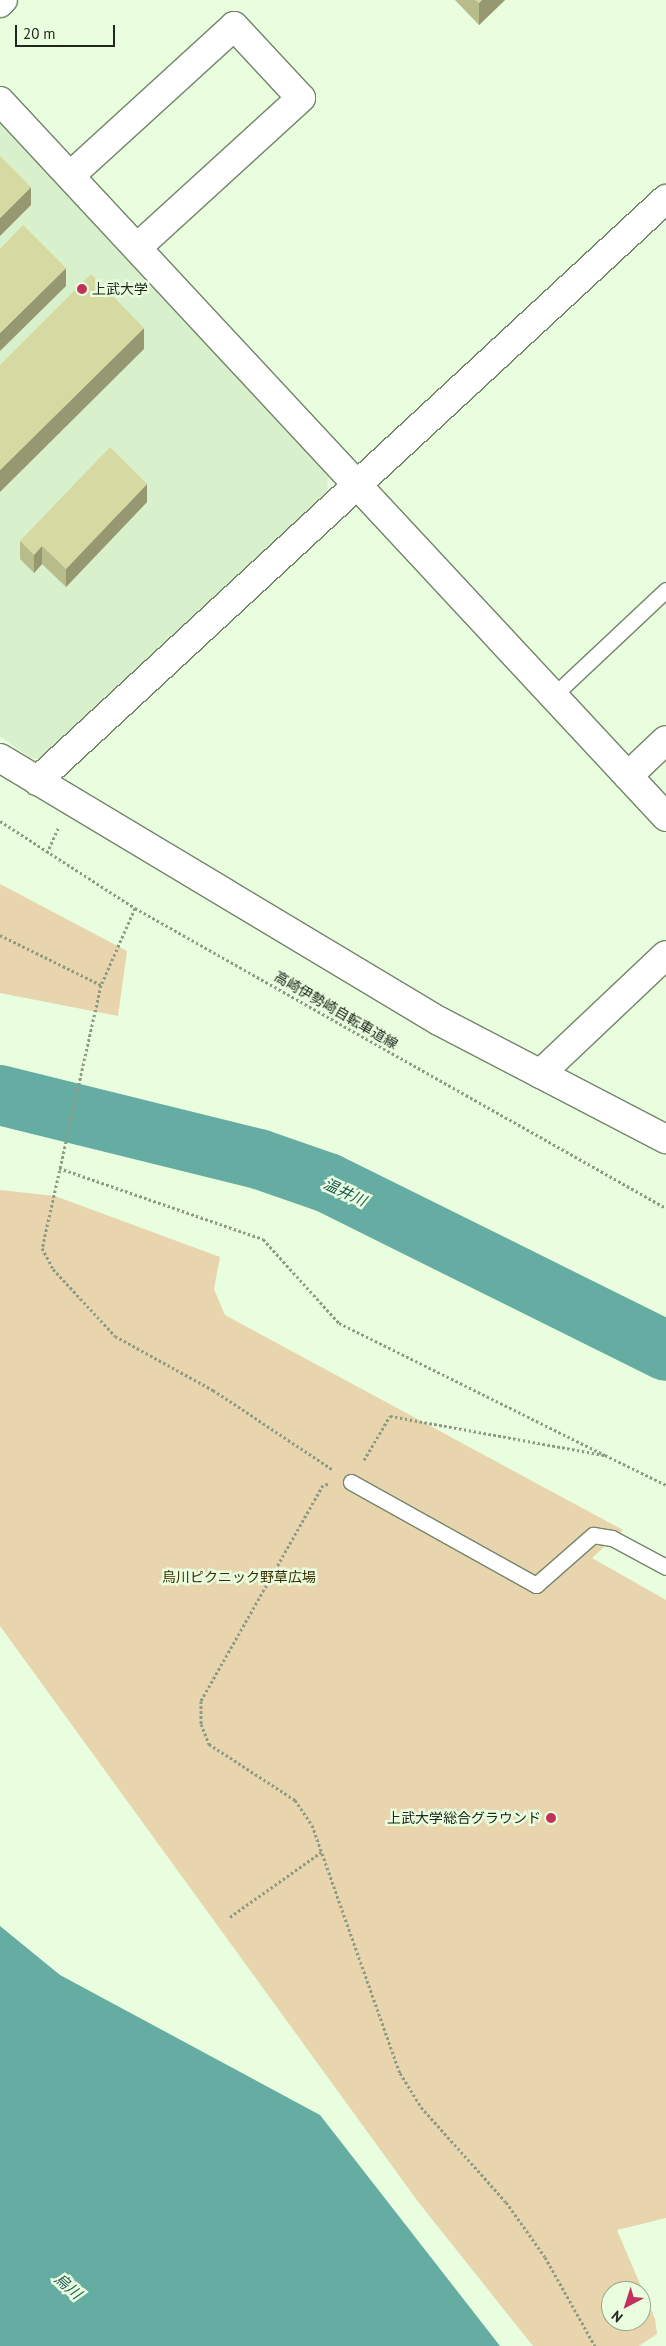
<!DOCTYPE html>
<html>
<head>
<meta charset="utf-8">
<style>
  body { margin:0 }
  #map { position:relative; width:666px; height:2346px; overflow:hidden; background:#e9fddf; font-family:"PT Sans","Noto Sans JP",sans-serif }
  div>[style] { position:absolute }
  .built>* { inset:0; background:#d9f0cc }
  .green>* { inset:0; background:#e9d5ad }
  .water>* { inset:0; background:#65aca3 }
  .river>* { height:60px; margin:-30px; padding:0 30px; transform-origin:30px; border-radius:30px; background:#65aca3 }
  .path>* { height:3px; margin-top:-1.5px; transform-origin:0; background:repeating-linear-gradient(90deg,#8d9b85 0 2.5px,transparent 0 5px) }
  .roads { filter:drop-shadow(1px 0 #74856b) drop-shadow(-1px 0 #74856b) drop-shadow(0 1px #74856b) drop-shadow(0 -1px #74856b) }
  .service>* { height:15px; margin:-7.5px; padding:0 7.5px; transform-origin:7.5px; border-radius:7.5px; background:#fff }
  .minor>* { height:28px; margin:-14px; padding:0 14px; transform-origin:14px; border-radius:14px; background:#fff }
  .wall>* { inset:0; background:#b8bb8a }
  .shaded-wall>* { inset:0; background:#969871 }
  .building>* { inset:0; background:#d6d9a1 }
  .dots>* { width:14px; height:14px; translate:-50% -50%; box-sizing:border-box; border:2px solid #e9fddf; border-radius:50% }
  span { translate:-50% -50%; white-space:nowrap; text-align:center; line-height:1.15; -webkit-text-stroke:5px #e9fddf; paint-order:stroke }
  .poi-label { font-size:14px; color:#20271c }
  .left { translate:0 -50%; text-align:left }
  .right { translate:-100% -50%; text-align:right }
  .street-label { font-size:14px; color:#20271c }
  .park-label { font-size:14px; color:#3c2b00 }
  .water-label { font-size:15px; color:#1b5851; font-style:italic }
  .north { position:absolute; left:601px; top:2281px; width:50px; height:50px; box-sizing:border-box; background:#e9fddf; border:1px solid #99a791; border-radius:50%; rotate:220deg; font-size:14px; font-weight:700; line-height:20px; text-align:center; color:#20271c }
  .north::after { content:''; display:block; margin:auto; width:18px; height:22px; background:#c13159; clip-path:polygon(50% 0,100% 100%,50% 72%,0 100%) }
  .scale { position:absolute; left:15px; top:25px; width:100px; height:22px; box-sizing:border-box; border:2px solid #20271c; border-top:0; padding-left:6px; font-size:15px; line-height:18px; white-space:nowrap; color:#20271c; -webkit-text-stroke:4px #e9fddf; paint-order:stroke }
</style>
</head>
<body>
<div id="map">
  <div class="built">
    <div style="clip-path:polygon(0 112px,328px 466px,327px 497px,39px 759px,30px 758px,0 736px)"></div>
  </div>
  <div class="green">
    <div style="clip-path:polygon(0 884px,127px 951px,118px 1016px,0 993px)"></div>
    <div style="clip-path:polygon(evenodd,0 1190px,55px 1196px,220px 1257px,214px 1289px,225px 1315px,623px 1530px,592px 1558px,666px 1600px,666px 2218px,617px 2230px,655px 2319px,657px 2334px,639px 2346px,533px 2346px,419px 2203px,0 1626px,0 1190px,611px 2291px,641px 2291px,641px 2321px,611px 2321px,611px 2291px)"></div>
  </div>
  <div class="water">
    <div style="clip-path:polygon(0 1926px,60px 1975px,320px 2115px,500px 2346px,0 2346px)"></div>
  </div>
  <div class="river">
    <div style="left:0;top:1095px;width:267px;rotate:13.9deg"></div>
    <div style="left:259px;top:1159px;width:73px;rotate:19.2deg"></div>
    <div style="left:328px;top:1183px;width:377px;rotate:26.4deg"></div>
  </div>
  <div class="path">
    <div style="left:0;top:821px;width:161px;rotate:32.8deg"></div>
    <div style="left:135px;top:908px;width:610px;rotate:29.47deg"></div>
    <div style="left:47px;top:853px;width:27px;rotate:-66deg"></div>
    <div style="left:135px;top:908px;width:84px;rotate:113.8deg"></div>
    <div style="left:101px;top:985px;width:270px;rotate:102.6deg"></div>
    <div style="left:42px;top:1248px;width:24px;rotate:62deg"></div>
    <div style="left:53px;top:1269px;width:91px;rotate:47.2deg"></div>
    <div style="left:115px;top:1336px;width:112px;rotate:28.9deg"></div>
    <div style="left:213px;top:1390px;width:143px;rotate:33.6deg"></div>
    <div style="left:0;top:935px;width:113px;rotate:26.3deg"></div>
    <div style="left:59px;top:1168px;width:216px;rotate:19.2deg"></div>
    <div style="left:263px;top:1239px;width:113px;rotate:47.9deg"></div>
    <div style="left:339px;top:1323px;width:297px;rotate:26.4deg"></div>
    <div style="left:364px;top:1460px;width:51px;rotate:-59.4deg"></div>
    <div style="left:390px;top:1416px;width:219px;rotate:10.3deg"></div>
    <div style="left:605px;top:1455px;width:68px;rotate:26.2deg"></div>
    <div style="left:328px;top:1484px;width:5px;rotate:169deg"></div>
    <div style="left:323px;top:1485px;width:248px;rotate:119.5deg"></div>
    <div style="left:201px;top:1701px;width:23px;rotate:90deg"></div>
    <div style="left:201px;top:1724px;width:22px;rotate:68deg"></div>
    <div style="left:209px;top:1744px;width:103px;rotate:33.1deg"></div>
    <div style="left:295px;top:1800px;width:30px;rotate:56deg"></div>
    <div style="left:312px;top:1825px;width:263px;rotate:70.5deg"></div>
    <div style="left:400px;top:2073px;width:40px;rotate:58deg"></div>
    <div style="left:421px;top:2107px;width:127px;rotate:48.2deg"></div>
    <div style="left:506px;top:2202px;width:67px;rotate:54.7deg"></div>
    <div style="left:545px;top:2257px;width:102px;rotate:60.7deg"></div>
    <div style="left:230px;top:1917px;width:112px;rotate:-35.5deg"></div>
  </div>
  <div class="roads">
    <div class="service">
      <div style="left:553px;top:696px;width:155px;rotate:-43.2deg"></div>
      <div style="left:351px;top:1482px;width:212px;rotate:29.1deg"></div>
      <div style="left:536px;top:1585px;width:76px;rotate:-41.3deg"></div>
      <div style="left:593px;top:1535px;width:19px;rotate:9deg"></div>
      <div style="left:612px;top:1538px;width:61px;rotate:28.2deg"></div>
    </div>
    <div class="minor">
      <div style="left:0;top:3px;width:4px;rotate:-45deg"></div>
      <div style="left:0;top:101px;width:978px;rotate:47.07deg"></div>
      <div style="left:70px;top:176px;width:222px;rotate:-42.4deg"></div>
      <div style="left:234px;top:26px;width:98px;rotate:47.1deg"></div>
      <div style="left:301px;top:98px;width:222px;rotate:137.6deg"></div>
      <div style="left:0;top:758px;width:512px;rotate:30.93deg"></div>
      <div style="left:439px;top:1021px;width:256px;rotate:27.5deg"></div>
      <div style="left:628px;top:776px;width:52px;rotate:-43.5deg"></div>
      <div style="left:37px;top:781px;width:857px;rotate:-42.78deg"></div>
      <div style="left:540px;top:1074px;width:173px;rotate:-43.4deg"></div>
    </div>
  </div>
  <div class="wall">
    <div style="clip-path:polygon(455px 0,505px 0,479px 25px)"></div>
    <div style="clip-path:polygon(147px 502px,66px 587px,42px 564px,34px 573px,20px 559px,20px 541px)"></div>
  </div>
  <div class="shaded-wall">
    <div style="clip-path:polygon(482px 0,505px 0,479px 25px,479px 3px)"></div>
    <div style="clip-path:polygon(31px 187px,31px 205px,0 236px,0 218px)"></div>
    <div style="clip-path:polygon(66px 268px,66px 286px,0 351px,0 333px)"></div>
    <div style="clip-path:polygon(144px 328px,144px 349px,0 492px,0 470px)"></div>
    <div style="clip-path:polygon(147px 484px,147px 502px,66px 587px,66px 569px)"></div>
    <div style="clip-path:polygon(42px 546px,42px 564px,34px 573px,34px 555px)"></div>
  </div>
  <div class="building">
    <div style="clip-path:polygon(475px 0,482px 0,479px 3px)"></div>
    <div style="clip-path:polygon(0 156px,31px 187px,0 218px)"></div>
    <div style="clip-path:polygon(23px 225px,66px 268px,0 333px,0 249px)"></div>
    <div style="clip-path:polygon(91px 274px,144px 328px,0 470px,0 365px)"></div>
    <div style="clip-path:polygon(110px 447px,147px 484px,66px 569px,42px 546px,34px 555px,20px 541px)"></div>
  </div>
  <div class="dots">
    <div style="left:82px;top:289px;background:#c13159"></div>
    <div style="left:551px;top:1818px;background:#c13159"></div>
  </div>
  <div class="poi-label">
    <span class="left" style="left:92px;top:289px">上武大学</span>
    <span class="right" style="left:541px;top:1818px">上武大学総合グラウンド</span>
  </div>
  <div class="street-label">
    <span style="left:336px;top:1010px;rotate:30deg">高崎伊勢崎自転車道線</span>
  </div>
  <div class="park-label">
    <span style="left:239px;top:1577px">烏川ピクニック野草広場</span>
  </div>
  <div class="water-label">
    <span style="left:345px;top:1192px;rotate:25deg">温井川</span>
    <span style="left:68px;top:2286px;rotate:41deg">烏川</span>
  </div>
  <div class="north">N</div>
  <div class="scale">20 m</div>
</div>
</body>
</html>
